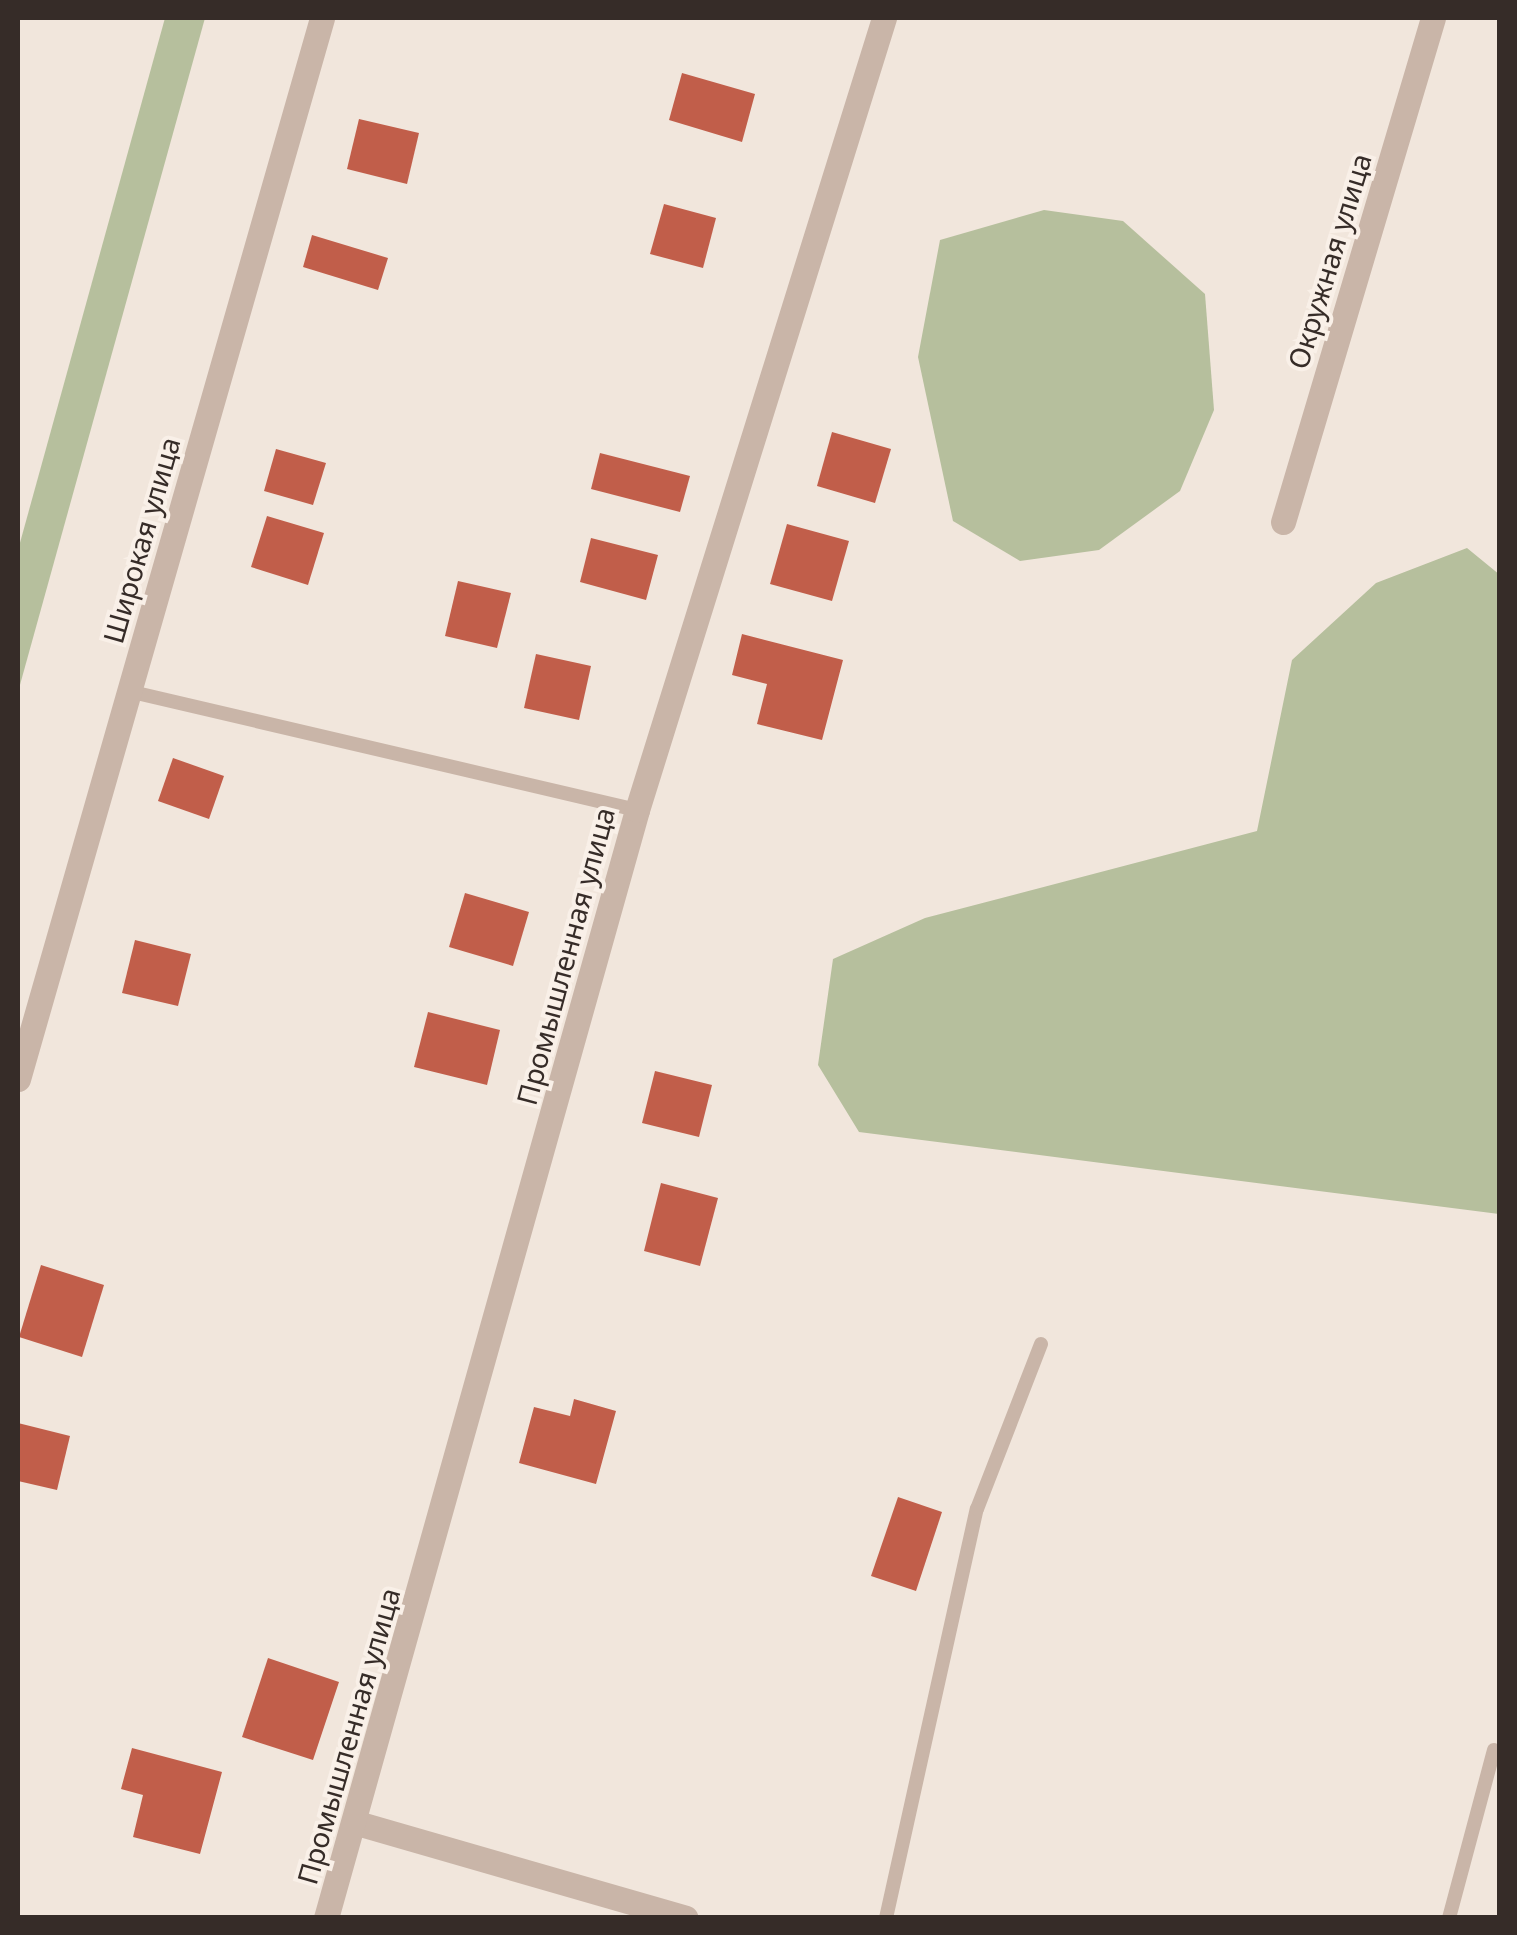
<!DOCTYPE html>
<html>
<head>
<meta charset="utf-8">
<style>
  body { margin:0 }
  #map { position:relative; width:1517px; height:1935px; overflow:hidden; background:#f1e6dc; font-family:"Noto Sans",sans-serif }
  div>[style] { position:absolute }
  .green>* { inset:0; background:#b6bf9d }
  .building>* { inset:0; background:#c15e4a }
  .lane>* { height:14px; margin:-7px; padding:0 7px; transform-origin:7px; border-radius:7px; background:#c9b5a8 }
  .street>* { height:25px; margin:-12.5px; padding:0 12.5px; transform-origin:12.5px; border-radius:12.5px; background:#c9b5a8 }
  span { translate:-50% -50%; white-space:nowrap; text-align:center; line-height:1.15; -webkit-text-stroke:8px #f9f0e8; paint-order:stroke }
  .street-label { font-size:28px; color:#362c28 }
  .frame { position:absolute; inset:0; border:20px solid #362c28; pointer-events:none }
</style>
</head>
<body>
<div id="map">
  <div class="green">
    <div style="clip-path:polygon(165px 18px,205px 18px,18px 692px,18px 550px)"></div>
    <div style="clip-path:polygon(1044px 210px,1123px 221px,1205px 294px,1214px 410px,1180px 491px,1099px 550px,1020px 561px,953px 521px,918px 357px,940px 240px)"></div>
    <div style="clip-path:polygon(1467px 548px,1500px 575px,1499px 1214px,859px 1132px,818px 1065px,833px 959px,925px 918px,1257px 831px,1292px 660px,1376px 583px)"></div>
  </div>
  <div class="building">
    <div style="clip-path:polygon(682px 73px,755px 94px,742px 142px,669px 120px)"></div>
    <div style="clip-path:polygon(359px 119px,419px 133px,407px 184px,347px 169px)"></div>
    <div style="clip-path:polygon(664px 204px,716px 218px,703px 268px,650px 254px)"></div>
    <div style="clip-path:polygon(312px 235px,388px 258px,378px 290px,303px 267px)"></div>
    <div style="clip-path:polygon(832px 432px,891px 449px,875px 503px,817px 486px)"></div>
    <div style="clip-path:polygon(276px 449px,326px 463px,313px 505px,264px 491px)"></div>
    <div style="clip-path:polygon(600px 453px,690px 476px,680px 512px,591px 489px)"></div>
    <div style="clip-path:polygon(267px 516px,324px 533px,308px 585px,251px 567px)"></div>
    <div style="clip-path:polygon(787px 524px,849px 541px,832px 601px,770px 584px)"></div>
    <div style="clip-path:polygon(591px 538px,658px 555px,646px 600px,580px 582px)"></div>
    <div style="clip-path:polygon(458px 581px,511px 593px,497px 648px,445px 636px)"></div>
    <div style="clip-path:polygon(742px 634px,843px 660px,822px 740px,757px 724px,767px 684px,732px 675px)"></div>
    <div style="clip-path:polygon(536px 654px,591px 666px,579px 720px,524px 708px)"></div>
    <div style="clip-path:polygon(173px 758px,224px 776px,209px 819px,158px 801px)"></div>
    <div style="clip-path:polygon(465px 893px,529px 912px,513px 966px,449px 947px)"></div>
    <div style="clip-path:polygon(135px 940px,191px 954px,178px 1006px,122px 993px)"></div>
    <div style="clip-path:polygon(428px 1012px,500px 1030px,487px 1085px,414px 1067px)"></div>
    <div style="clip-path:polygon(655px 1071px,712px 1085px,699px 1137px,642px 1123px)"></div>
    <div style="clip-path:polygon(661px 1183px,718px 1198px,700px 1266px,644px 1251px)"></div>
    <div style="clip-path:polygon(41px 1265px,104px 1285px,82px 1357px,19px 1337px)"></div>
    <div style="clip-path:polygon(574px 1399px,616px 1411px,596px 1484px,519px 1463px,534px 1407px,570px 1416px)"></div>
    <div style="clip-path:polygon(18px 1423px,70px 1436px,57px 1490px,18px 1481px)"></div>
    <div style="clip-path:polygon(898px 1497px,942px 1512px,916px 1591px,871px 1576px)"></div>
    <div style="clip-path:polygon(268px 1658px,339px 1682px,313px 1760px,242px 1737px)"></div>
    <div style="clip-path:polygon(132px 1748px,222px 1772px,200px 1854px,133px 1837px,143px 1795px,121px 1789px)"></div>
  </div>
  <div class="lane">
    <div style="left:128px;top:691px;width:523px;rotate:13.16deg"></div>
    <div style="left:886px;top:1918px;width:419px;rotate:-77.5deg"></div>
    <div style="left:977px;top:1509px;width:177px;rotate:-68.8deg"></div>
    <div style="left:1449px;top:1918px;width:174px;rotate:-75deg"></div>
  </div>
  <div class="street">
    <div style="left:1283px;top:522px;width:526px;rotate:-73.43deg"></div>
    <div style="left:18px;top:1079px;width:1104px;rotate:-74.01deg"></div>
    <div style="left:357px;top:1823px;width:342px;rotate:16.1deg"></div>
    <div style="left:326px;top:1918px;width:1151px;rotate:-74.32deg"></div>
    <div style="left:637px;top:810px;width:830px;rotate:-72.68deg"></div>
  </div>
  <div class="street-label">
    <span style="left:1329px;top:261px;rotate:-73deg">Окружная улица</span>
    <span style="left:141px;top:540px;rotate:-74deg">Широкая улица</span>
    <span style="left:565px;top:956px;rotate:-75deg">Промышленная улица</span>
    <span style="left:348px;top:1736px;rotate:-74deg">Промышленная улица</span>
  </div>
  <div class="frame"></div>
</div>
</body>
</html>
